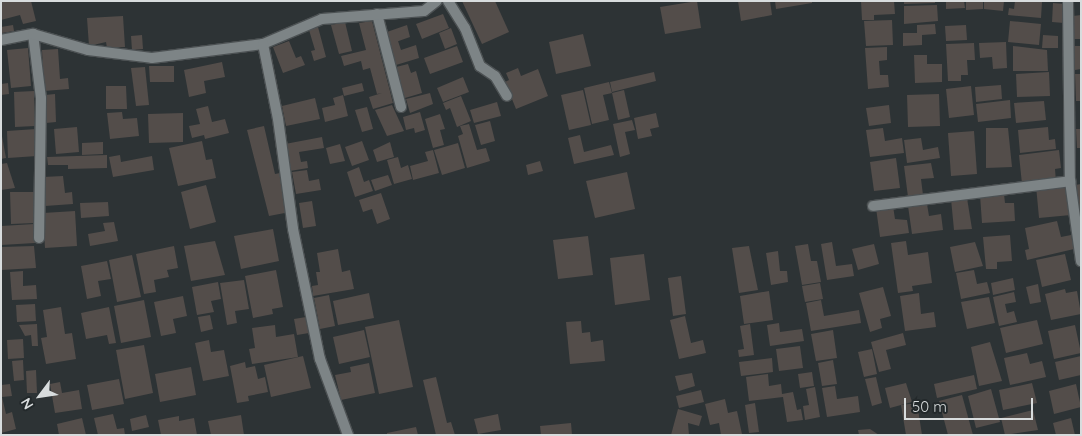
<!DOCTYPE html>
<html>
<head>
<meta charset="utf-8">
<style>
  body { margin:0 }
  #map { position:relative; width:1082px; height:436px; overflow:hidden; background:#2d3335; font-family:Quicksand,sans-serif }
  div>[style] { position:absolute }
  .building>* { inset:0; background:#534d4a }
  .roads { filter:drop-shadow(1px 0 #4c5153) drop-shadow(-1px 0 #4c5153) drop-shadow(0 1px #4c5153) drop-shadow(0 -1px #4c5153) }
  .minor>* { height:10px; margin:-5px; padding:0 5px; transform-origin:5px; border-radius:5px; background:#7d8486 }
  span { translate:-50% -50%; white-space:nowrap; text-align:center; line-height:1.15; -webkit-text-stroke:4px #23292b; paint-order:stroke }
  .frame { position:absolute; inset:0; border:2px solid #d8dcdd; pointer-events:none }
  .north { position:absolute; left:15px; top:371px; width:50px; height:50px; -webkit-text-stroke:4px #23292b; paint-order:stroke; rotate:239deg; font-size:14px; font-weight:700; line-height:20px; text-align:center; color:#d8dcdd }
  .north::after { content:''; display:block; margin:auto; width:18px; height:22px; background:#d8dcdd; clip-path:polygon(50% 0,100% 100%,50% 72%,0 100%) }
  .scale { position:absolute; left:904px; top:398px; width:129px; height:22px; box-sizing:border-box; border:2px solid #d8dcdd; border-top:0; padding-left:6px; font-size:15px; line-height:18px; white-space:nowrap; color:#d8dcdd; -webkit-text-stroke:4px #23292b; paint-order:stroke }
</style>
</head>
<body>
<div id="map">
  <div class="building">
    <div style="clip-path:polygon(1px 1px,31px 1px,36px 21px,23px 24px,20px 15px,1px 20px)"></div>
    <div style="clip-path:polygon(462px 1px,495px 1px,509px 32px,482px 44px)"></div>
    <div style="clip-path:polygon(697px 1px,701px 28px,665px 34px,660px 7px)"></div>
    <div style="clip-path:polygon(738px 1px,770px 1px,772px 15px,741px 21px)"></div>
    <div style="clip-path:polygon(775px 1px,812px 1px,812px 3px,776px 9px)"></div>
    <div style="clip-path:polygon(861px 1px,894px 1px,895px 14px,874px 15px,874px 20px,862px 20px)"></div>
    <div style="clip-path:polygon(904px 1px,935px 1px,935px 3px,904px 4px)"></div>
    <div style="clip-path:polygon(946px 1px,964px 1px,965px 8px,946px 9px)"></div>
    <div style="clip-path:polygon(966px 1px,983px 1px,983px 9px,966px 10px)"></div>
    <div style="clip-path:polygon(984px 1px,1004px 1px,1003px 11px,984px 9px)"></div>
    <div style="clip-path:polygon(1015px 1px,1042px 2px,1041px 18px,1008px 15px,1009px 8px,1014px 9px)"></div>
    <div style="clip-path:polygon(1053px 3px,1065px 4px,1064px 23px,1052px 22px)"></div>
    <div style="clip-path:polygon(937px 5px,938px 21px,904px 24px,904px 6px)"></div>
    <div style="clip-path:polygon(443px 14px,449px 28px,422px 39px,416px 24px)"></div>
    <div style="clip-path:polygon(1081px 15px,1081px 39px,1074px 39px,1073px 16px)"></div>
    <div style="clip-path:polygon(123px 16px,125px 47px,107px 48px,106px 42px,89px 46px,87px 18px)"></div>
    <div style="clip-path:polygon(892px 20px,893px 45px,866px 46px,864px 21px)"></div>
    <div style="clip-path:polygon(372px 21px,393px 103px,373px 109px,369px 97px,382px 93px,377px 94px,370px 68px,363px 70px,361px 61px,344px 66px,341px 56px,366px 50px,359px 23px)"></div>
    <div style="clip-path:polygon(1010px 21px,1041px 24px,1039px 45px,1008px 42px)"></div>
    <div style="clip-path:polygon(345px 22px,352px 51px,339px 54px,331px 25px)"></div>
    <div style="clip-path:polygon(935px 24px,936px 34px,922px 35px,922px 45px,903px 46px,903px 33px,917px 33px,917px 25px)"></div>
    <div style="clip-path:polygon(13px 25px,14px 31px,2px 33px,1px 27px)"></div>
    <div style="clip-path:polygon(407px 25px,410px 37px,393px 43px,398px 41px,401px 50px,416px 45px,419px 58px,396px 65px,384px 33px)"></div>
    <div style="clip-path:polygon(966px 25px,967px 40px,946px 41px,945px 26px)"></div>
    <div style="clip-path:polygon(318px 27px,326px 57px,314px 61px,311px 51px,315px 50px,309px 30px)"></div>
    <div style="clip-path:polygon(451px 28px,457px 44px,445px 49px,439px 33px)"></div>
    <div style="clip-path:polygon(583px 34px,591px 66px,556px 74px,549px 42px)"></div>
    <div style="clip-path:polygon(142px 35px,143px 49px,132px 50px,131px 36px)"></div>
    <div style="clip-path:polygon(1043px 35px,1058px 36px,1058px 48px,1042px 48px)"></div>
    <div style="clip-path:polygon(289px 41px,296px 58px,301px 56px,305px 65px,283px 73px,273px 47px)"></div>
    <div style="clip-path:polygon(1006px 42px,1007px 68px,993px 69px,992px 57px,980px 58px,979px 43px)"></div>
    <div style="clip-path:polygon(974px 43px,975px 60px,967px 60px,968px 75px,961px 75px,961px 81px,948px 81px,946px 44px)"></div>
    <div style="clip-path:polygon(457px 46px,463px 62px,430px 74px,424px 58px)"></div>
    <div style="clip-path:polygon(1013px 46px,1047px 50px,1048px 71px,1013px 71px)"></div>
    <div style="clip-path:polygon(1074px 46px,1081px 46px,1081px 69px,1075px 70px)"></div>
    <div style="clip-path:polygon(887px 47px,887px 60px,879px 61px,880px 75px,888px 75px,889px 87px,868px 89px,865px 48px)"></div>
    <div style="clip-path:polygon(28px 48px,31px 86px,11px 88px,7px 50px)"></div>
    <div style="clip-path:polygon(58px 49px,60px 79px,68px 78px,69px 89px,44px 91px,42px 50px)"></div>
    <div style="clip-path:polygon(914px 55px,927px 55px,927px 64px,942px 64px,942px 82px,915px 83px)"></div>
    <div style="clip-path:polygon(222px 62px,225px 77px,204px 81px,206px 93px,189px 97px,184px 70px)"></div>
    <div style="clip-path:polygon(408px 64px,411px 73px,416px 71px,422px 93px,405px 98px,396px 67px)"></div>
    <div style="clip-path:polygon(149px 66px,174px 66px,174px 82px,150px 82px)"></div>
    <div style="clip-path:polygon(145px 67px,149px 105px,136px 106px,131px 68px)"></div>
    <div style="clip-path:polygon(518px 68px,521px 76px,538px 69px,548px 96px,516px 109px,505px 82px,509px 80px,506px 73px)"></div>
    <div style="clip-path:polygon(654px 72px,656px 81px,612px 92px,610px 82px)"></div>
    <div style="clip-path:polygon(1049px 72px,1050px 96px,1017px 97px,1016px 74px)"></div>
    <div style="clip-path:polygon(1075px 74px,1081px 74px,1081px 101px,1076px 101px)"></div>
    <div style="clip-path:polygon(463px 77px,469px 92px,443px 102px,437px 88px)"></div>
    <div style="clip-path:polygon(609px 82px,612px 93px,603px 95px,609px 120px,592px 124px,584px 88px)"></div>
    <div style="clip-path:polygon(8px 83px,9px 94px,1px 95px,1px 84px)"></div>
    <div style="clip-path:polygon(362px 83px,364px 91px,344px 96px,342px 88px)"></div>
    <div style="clip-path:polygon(1001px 85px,1002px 99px,976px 102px,975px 87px)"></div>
    <div style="clip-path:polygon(106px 86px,126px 86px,127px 109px,106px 109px)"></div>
    <div style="clip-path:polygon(971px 86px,974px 115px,949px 118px,946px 89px)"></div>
    <div style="clip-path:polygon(583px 90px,591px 125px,569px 130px,561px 95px)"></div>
    <div style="clip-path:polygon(624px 90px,630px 117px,618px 120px,612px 93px)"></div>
    <div style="clip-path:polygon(34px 91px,35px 126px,15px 127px,14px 92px)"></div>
    <div style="clip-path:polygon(430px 93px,433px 104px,410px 113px,406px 99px)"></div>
    <div style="clip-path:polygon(55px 94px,56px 122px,46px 123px,45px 95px)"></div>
    <div style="clip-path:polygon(939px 94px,940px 126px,908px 127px,907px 95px)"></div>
    <div style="clip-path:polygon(343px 95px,348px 116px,325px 122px,322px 108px,335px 105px,333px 98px)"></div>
    <div style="clip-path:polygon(461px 96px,471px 121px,457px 127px,450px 108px,446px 110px,443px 103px)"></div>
    <div style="clip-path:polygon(315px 98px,320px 119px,286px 126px,282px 106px)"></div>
    <div style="clip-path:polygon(1010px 100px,1011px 118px,978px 122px,976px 104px)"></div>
    <div style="clip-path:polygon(1044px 101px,1046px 120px,1016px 123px,1014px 103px)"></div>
    <div style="clip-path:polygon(497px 102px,501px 116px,474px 123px,470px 110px)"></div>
    <div style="clip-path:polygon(392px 105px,404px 131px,387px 136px,375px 110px)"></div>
    <div style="clip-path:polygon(889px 105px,891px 123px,869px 126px,866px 108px)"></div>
    <div style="clip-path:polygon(208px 106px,212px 122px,225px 119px,229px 133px,205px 139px,204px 135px,192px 138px,189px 126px,200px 124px,196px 109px)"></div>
    <div style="clip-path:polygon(367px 107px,373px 129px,362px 132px,355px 110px)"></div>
    <div style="clip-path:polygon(122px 112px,123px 119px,137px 118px,139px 136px,110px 139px,107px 113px)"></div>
    <div style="clip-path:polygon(420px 112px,425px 130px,415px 133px,414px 128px,406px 130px,403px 117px)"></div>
    <div style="clip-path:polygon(183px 113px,183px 142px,149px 143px,148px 114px)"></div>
    <div style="clip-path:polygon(656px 113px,659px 127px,650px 129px,652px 136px,638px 139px,634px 118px)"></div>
    <div style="clip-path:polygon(440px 114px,445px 129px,440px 130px,444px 145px,433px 148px,425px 119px)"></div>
    <div style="clip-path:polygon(632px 120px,635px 130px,625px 132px,630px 154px,620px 157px,613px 124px)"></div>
    <div style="clip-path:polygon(490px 121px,495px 141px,481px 145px,475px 125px)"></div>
    <div style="clip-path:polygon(469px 124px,477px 150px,486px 148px,490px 161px,467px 168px,458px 136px,463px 134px,460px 126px)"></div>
    <div style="clip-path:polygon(264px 126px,275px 174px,280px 173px,290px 212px,269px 216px,247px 130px)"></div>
    <div style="clip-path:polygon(77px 127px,79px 152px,56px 154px,54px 129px)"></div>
    <div style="clip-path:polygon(1048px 127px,1049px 140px,1055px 139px,1056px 149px,1020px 153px,1018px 130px)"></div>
    <div style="clip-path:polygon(883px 128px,885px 141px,902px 138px,904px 153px,870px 157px,866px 130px)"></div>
    <div style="clip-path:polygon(986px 128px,1008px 128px,1012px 167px,986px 168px)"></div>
    <div style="clip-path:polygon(36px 129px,37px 156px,8px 158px,7px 131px)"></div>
    <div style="clip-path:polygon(1076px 129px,1081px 129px,1081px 148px,1077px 148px)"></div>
    <div style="clip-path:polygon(1px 131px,6px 158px,1px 159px)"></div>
    <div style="clip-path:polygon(974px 131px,977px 174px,951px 176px,948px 133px)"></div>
    <div style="clip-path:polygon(580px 135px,584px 152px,611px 145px,614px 155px,574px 164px,568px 138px)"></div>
    <div style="clip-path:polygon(322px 137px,324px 148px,299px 152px,301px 162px,307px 161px,308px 168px,290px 171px,285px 144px)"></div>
    <div style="clip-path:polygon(921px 138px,923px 150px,938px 147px,940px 158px,907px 163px,904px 140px)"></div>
    <div style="clip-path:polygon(202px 141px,206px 160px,212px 159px,216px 178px,178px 186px,169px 148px)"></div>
    <div style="clip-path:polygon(362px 141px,369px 160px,352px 166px,345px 147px)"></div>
    <div style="clip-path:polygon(103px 142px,103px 154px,82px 155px,82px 143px)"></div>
    <div style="clip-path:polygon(390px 142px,394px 157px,377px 162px,373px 150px)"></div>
    <div style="clip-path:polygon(458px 143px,465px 168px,442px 175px,434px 150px)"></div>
    <div style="clip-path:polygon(340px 144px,345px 161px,330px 164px,326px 148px)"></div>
    <div style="clip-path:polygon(433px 150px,439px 173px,413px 180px,410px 166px,428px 161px,425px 152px)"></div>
    <div style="clip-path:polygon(1059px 150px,1061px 168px,1055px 169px,1056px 181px,1022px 184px,1019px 155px)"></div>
    <div style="clip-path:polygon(107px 155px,107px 168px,68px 169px,68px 165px,48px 165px,47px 157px)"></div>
    <div style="clip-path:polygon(120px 155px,121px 162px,152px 156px,154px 170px,113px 177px,109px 157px)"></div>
    <div style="clip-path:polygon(398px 157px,401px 168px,408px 165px,412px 179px,394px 184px,387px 160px)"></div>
    <div style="clip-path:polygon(896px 158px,900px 188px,874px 191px,870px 162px)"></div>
    <div style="clip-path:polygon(540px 161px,543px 171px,528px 175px,526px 165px)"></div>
    <div style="clip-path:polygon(7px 163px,15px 188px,1px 190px,1px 164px)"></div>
    <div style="clip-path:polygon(931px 163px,934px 178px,921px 179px,923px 195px,908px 197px,904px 166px)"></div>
    <div style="clip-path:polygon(359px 167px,364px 182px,369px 180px,373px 191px,355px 197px,347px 172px)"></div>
    <div style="clip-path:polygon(307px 170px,309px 181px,319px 179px,321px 190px,296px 194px,292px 172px)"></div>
    <div style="clip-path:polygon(627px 172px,635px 209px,595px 218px,586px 181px)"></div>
    <div style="clip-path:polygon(388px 175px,392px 185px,375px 191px,371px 180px)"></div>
    <div style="clip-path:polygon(63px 176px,65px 193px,72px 192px,73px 204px,45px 206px,43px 177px)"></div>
    <div style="clip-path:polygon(1068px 183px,1071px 215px,1039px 218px,1036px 186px)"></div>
    <div style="clip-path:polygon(1081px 184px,1081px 212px,1079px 212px,1075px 185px)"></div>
    <div style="clip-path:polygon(206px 185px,216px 222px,190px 229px,181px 192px)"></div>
    <div style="clip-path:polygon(10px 192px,35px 192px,35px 223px,11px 224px)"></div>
    <div style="clip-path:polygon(381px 193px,390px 219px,377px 224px,372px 209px,363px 212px,359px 200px)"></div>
    <div style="clip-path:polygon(1004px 194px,1005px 203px,1014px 203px,1015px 221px,982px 223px,980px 195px)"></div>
    <div style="clip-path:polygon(967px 198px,972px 229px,954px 230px,951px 199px)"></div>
    <div style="clip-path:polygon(312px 201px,316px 226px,303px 228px,299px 203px)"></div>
    <div style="clip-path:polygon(108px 202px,109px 216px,81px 218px,80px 203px)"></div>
    <div style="clip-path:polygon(927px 204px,929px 216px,941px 214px,943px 230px,912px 234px,908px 206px)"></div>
    <div style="clip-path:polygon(893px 206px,895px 219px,907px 220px,909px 233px,880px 237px,876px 208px)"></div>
    <div style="clip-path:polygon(75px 211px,77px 246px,45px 248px,43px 213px)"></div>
    <div style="clip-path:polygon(1057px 221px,1061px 237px,1071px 235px,1074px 249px,1027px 260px,1025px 250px,1029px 249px,1025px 228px)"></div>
    <div style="clip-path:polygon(114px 222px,118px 241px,90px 246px,88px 234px,105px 231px,103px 223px)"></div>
    <div style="clip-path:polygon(34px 224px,35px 243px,1px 245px,1px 226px)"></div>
    <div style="clip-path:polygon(273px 229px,279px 261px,241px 269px,234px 236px)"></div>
    <div style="clip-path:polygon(1010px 235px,1012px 261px,997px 262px,997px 269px,986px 269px,983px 237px)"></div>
    <div style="clip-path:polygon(588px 236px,593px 275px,558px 279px,553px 240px)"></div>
    <div style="clip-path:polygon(215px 241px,225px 275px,191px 281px,184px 246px)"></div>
    <div style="clip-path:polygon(906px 241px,908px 255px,928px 252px,932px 283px,912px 286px,913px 291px,898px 293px,891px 243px)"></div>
    <div style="clip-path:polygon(832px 242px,836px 266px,852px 264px,854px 276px,827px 280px,821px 244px)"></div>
    <div style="clip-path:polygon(975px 242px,983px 266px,955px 272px,950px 247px)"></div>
    <div style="clip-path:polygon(808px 244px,811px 261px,817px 261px,821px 282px,802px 285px,795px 246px)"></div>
    <div style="clip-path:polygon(874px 244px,879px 264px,858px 270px,852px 249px)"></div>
    <div style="clip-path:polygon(34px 246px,36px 268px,1px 270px,1px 247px)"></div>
    <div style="clip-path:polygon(174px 246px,178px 268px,167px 270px,169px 277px,154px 280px,156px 292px,144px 294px,136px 254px)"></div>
    <div style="clip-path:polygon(749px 246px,758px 290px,739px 293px,732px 248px)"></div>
    <div style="clip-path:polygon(338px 249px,342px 272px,350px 270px,354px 289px,313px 296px,312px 286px,318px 285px,316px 272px,320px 272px,317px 253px)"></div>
    <div style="clip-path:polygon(778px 251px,780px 271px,787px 271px,788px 282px,771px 285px,766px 253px)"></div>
    <div style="clip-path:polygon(644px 254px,650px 300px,615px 305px,610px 258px)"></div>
    <div style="clip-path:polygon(1065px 254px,1071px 280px,1042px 287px,1036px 260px)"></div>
    <div style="clip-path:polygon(132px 255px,141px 297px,117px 302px,109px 260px)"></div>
    <div style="clip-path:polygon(107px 261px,111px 279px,98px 281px,101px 296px,87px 299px,81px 266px)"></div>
    <div style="clip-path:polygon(276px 270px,283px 307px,272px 309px,273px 314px,253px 318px,245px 276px)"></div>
    <div style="clip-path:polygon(974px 270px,977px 284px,987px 282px,990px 293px,961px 299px,956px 273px)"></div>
    <div style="clip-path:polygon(23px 271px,23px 286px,36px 285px,37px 299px,12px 300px,10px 272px)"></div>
    <div style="clip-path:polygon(681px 276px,686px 314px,673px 316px,668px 278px)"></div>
    <div style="clip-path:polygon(1013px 278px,1015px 290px,993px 295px,991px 283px)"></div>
    <div style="clip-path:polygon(244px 280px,249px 309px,235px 311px,237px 323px,227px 325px,220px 283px)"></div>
    <div style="clip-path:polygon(218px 282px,221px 299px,211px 301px,214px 312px,197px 315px,192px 287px)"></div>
    <div style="clip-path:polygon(820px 283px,823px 299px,805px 302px,802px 286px)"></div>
    <div style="clip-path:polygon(1038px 284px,1041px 302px,1030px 304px,1026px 287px)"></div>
    <div style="clip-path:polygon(883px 287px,891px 316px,880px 319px,882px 328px,870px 332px,859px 293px)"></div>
    <div style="clip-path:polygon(1065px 289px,1066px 293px,1077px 291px,1081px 314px,1051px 320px,1045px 294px)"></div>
    <div style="clip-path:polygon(769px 291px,773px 320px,744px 324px,740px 296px)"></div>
    <div style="clip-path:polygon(1014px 292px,1016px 302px,1005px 304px,1007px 313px,1014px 311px,1017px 322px,999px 326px,993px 297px)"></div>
    <div style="clip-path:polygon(369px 293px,374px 318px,338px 325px,333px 301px)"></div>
    <div style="clip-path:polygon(919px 293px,921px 314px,934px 312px,936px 327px,905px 331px,900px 296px)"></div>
    <div style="clip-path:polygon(329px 295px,335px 326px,320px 329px,314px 298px)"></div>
    <div style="clip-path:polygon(183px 296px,187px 316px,173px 319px,176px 333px,161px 336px,154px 302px)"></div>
    <div style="clip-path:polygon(989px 297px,995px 323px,967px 329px,961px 302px)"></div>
    <div style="clip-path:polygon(144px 300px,151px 337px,121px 343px,114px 306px)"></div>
    <div style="clip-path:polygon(821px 300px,824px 316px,859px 310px,861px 323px,811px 331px,806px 303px)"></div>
    <div style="clip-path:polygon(35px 304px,36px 321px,17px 322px,16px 305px)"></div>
    <div style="clip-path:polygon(61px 307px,65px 334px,72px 333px,76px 359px,46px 364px,41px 338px,47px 337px,43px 310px)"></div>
    <div style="clip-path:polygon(109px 307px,116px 343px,109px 344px,107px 335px,86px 339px,81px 313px)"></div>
    <div style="clip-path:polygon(210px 315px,213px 329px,201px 332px,198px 317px)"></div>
    <div style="clip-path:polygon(685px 316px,691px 343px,703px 340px,706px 353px,679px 359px,670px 320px)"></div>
    <div style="clip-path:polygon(306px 317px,309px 333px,297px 335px,294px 319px)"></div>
    <div style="clip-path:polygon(399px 320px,413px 387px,379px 394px,365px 327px)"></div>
    <div style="clip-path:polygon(1037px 320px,1043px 344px,1006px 353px,1000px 328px)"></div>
    <div style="clip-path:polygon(581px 321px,582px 333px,590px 332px,591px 342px,603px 340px,605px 361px,570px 364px,566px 322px)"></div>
    <div style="clip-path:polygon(779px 323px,780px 332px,802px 329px,804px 341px,770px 346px,767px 325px)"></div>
    <div style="clip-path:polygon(37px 324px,38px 346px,32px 346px,31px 335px,25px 336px,19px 325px)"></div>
    <div style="clip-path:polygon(750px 324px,754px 355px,739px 357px,738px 350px,744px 349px,740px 326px)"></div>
    <div style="clip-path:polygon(275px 325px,276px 337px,294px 334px,298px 357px,252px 364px,249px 349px,255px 348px,252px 328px)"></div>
    <div style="clip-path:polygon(1075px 325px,1081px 353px,1054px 359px,1048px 331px)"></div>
    <div style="clip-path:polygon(364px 330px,370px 357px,339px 364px,333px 337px)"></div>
    <div style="clip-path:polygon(833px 330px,837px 358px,816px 361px,811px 334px)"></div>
    <div style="clip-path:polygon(903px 333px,906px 345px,886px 350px,891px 369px,879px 372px,871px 342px)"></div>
    <div style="clip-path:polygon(23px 339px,24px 358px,8px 359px,7px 340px)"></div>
    <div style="clip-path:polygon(209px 340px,211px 352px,224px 350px,229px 376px,203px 381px,195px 343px)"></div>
    <div style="clip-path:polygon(990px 342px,1002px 381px,979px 386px,971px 347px)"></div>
    <div style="clip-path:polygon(144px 345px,153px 393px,125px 399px,116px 350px)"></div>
    <div style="clip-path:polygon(800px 346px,803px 368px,779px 371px,776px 349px)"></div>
    <div style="clip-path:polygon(872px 349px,877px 374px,864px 377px,858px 352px)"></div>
    <div style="clip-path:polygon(1027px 353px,1030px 364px,1042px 361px,1046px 377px,1010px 385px,1004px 358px)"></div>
    <div style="clip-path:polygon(303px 356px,311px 388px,271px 397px,264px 365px)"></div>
    <div style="clip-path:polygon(1081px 356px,1081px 375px,1059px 380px,1055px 362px)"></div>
    <div style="clip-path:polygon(772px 358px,773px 372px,741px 376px,739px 362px)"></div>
    <div style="clip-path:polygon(23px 360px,24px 380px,14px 381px,12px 361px)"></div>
    <div style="clip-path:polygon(833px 360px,837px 384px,822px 386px,818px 363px)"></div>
    <div style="clip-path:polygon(245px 362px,246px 368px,255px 366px,258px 379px,265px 377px,268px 392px,248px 396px,249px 401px,237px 403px,230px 366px)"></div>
    <div style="clip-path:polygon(369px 363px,375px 393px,341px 400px,335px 375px,351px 372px,350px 367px)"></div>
    <div style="clip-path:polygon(191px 367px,196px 395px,160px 402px,155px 374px)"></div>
    <div style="clip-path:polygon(36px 370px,37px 393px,27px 393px,26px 371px)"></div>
    <div style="clip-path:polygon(812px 372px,814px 386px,800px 388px,798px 374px)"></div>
    <div style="clip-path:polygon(692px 373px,695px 386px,679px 391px,675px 376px)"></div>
    <div style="clip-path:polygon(768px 374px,769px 386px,781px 384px,782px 394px,793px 392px,797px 410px,801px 409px,803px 420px,787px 422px,783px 397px,749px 401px,746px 377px)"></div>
    <div style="clip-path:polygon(974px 375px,977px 389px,937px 398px,934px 384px)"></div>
    <div style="clip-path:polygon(436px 377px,447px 423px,451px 422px,455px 435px,436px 435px,423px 380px)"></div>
    <div style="clip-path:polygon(876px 377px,882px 403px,872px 406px,865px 379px)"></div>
    <div style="clip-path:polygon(119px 379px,124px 404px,92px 410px,87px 385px)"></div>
    <div style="clip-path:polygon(60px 382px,62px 393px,79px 390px,82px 409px,55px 413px,50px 384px)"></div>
    <div style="clip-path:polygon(906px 383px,912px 402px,890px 408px,885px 388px)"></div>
    <div style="clip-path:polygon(1032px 383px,1037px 403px,1003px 410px,999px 390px)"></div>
    <div style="clip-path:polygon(10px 384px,12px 396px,2px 397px,6px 414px,12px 412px,16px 429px,1px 433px,1px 385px)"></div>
    <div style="clip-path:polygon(1076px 384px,1081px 407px,1054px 414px,1049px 391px)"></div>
    <div style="clip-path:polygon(835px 386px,837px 399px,858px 396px,860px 412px,827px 417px,822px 388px)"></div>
    <div style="clip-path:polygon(815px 387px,820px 417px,805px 420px,803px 406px,809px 405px,806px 389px)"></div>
    <div style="clip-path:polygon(991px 389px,1000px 422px,976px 428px,968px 396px)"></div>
    <div style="clip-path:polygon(701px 390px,704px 402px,679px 408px,676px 396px)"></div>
    <div style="clip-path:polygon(962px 395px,973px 435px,948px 435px,939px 401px)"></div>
    <div style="clip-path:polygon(725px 399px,728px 413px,737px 411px,742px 434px,721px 435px,719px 423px,710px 425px,705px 404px)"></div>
    <div style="clip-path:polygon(755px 403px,759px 432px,749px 433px,745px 405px)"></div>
    <div style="clip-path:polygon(917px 403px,922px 435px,906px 435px,901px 405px)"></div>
    <div style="clip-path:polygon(678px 409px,702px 416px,699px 426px,688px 423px,689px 435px,671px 435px)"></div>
    <div style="clip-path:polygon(1033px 410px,1038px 430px,1005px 435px,1001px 418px)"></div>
    <div style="clip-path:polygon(113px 414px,117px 429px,124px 428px,125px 435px,98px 435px,94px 418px)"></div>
    <div style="clip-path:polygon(498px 414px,501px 430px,478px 434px,474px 419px)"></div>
    <div style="clip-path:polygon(146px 415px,149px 427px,132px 431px,130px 419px)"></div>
    <div style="clip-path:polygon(241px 415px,244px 435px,211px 435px,208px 421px)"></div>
    <div style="clip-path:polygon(179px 416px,179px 421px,194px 418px,197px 435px,161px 435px,158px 420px)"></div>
    <div style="clip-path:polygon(82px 418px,86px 435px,59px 435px,57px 424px)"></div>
    <div style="clip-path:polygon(1071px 418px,1075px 435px,1056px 435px,1053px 423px)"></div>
    <div style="clip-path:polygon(571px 423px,572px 435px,541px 435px,540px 426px)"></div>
    <div style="clip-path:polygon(416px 427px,418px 435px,387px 435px,387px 433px)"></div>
    <div style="clip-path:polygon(870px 429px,879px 435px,859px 435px,858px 430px)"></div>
  </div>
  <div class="roads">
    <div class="minor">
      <div style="left:448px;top:1px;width:32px;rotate:58deg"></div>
      <div style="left:465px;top:28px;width:41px;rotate:68.5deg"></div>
      <div style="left:480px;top:66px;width:18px;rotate:34deg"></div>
      <div style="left:495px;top:76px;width:23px;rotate:59deg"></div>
      <div style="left:1068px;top:1px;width:180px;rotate:89.4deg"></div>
      <div style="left:1070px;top:181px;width:81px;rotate:82.2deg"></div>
      <div style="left:377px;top:14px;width:96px;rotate:75.5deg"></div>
      <div style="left:33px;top:34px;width:64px;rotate:82.9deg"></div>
      <div style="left:41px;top:98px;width:140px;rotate:90.8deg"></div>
      <div style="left:1px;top:40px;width:33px;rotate:-11deg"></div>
      <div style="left:33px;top:34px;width:57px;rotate:16.2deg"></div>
      <div style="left:88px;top:50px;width:64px;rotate:7.1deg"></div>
      <div style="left:152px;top:58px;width:112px;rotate:-7.2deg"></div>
      <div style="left:263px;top:44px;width:64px;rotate:-23deg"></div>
      <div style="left:322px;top:19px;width:102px;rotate:-4.5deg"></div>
      <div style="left:424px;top:11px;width:16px;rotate:-38deg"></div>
      <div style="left:263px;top:44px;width:76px;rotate:78.7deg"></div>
      <div style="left:278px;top:119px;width:111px;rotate:82.2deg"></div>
      <div style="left:293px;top:229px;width:133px;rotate:78.3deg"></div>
      <div style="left:320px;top:359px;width:81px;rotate:69.8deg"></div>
      <div style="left:873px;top:206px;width:199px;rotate:-7.2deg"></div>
    </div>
  </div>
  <div class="frame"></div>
  <div class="north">N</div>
  <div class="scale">50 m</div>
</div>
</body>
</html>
